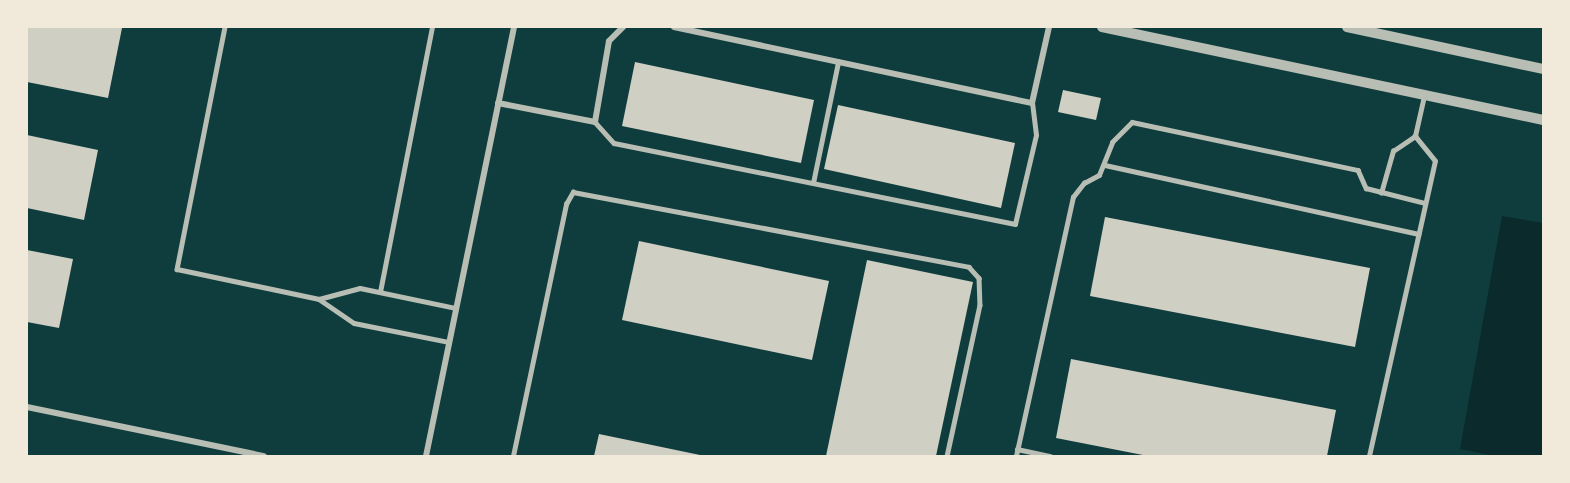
<!DOCTYPE html>
<html>
<head>
<meta charset="utf-8">
<style>
  body { margin:0 }
  #map { position:relative; width:1570px; height:483px; overflow:hidden; background:#0f3d3e; font-family:Literata,serif }
  div>[style] { position:absolute }
  .water>* { inset:0; background:#0a2a2b }
  .building>* { inset:0; background:#cfcfc3 }
  .service>* { height:4.5px; margin:-2.25px; padding:0 2.25px; transform-origin:2.25px; border-radius:2.25px; background:#b8beb3 }
  .minor>* { height:6px; margin:-3px; padding:0 3px; transform-origin:3px; border-radius:3px; background:#b8beb3 }
  .tertiary>* { height:10px; margin:-5px; padding:0 5px; transform-origin:5px; border-radius:5px; background:#b8beb3 }
  span { translate:-50% -50%; white-space:nowrap; text-align:center; line-height:1.15; -webkit-text-stroke:4.5px #f1e9da; paint-order:stroke }
  .frame { position:absolute; inset:0; border:28px solid #f1e9da; pointer-events:none }
</style>
</head>
<body>
<div id="map">
  <div class="water">
    <div style="clip-path:polygon(1502px 216px,1543px 223px,1543px 456px,1495px 456px,1460px 449px)"></div>
  </div>
  <div class="building">
    <div style="clip-path:polygon(27px 27px,122px 28px,108px 98px,27px 82px)"></div>
    <div style="clip-path:polygon(635px 62px,814px 100px,801px 163px,622px 126px)"></div>
    <div style="clip-path:polygon(1063px 90px,1101px 98px,1096px 120px,1058px 112px)"></div>
    <div style="clip-path:polygon(838px 105px,1015px 143px,1001px 208px,824px 169px)"></div>
    <div style="clip-path:polygon(27px 135px,98px 150px,84px 220px,27px 208px)"></div>
    <div style="clip-path:polygon(1105px 217px,1370px 268px,1355px 347px,1090px 296px)"></div>
    <div style="clip-path:polygon(639px 241px,829px 281px,812px 360px,622px 320px)"></div>
    <div style="clip-path:polygon(27px 250px,73px 259px,59px 328px,27px 322px)"></div>
    <div style="clip-path:polygon(867px 260px,973px 282px,936px 456px,826px 456px)"></div>
    <div style="clip-path:polygon(1071px 359px,1336px 410px,1327px 456px,1148px 456px,1056px 438px)"></div>
    <div style="clip-path:polygon(599px 434px,700px 455px,700px 456px,594px 456px)"></div>
  </div>
  <div class="service">
    <div style="left:225px;top:27px;width:247px;rotate:101.2deg"></div>
    <div style="left:177px;top:269px;width:145px;rotate:11.9deg"></div>
    <div style="left:319px;top:299px;width:42px;rotate:34.4deg"></div>
    <div style="left:354px;top:323px;width:97px;rotate:11.3deg"></div>
    <div style="left:595px;top:122px;width:28px;rotate:48deg"></div>
    <div style="left:614px;top:143px;width:409px;rotate:11.4deg"></div>
    <div style="left:1015px;top:224px;width:91px;rotate:-76.7deg"></div>
    <div style="left:1036px;top:135px;width:32px;rotate:-97deg"></div>
    <div style="left:1105px;top:165px;width:321px;rotate:12.4deg"></div>
    <div style="left:813px;top:183px;width:124px;rotate:-78.3deg"></div>
    <div style="left:1381px;top:193px;width:44px;rotate:-74.1deg"></div>
    <div style="left:1393px;top:151px;width:27px;rotate:-34deg"></div>
    <div style="left:1415px;top:136px;width:41px;rotate:-77.3deg"></div>
    <div style="left:380px;top:292px;width:270px;rotate:-78.9deg"></div>
    <div style="left:319px;top:299px;width:42px;rotate:-15deg"></div>
    <div style="left:360px;top:288px;width:98px;rotate:11.8deg"></div>
    <div style="left:1017px;top:449px;width:34px;rotate:12deg"></div>
    <div style="left:513px;top:456px;width:258px;rotate:-78.1deg"></div>
    <div style="left:566px;top:204px;width:14px;rotate:-60deg"></div>
    <div style="left:573px;top:192px;width:403px;rotate:10.7deg"></div>
    <div style="left:969px;top:267px;width:15px;rotate:48deg"></div>
    <div style="left:979px;top:278px;width:27px;rotate:88deg"></div>
    <div style="left:980px;top:305px;width:155px;rotate:102.3deg"></div>
    <div style="left:1016px;top:456px;width:265px;rotate:-77.6deg"></div>
    <div style="left:1073px;top:197px;width:18px;rotate:-52deg"></div>
    <div style="left:1084px;top:183px;width:17px;rotate:-28deg"></div>
    <div style="left:1099px;top:175px;width:35px;rotate:-68deg"></div>
    <div style="left:1112px;top:142px;width:28px;rotate:-45deg"></div>
    <div style="left:1132px;top:122px;width:231px;rotate:12deg"></div>
    <div style="left:1358px;top:170px;width:20px;rotate:66deg"></div>
    <div style="left:1366px;top:188px;width:61px;rotate:14.3deg"></div>
    <div style="left:1369px;top:456px;width:302px;rotate:-77.4deg"></div>
    <div style="left:1435px;top:161px;width:32px;rotate:-129deg"></div>
  </div>
  <div class="minor">
    <div style="left:674px;top:27px;width:366px;rotate:12deg"></div>
    <div style="left:1032px;top:103px;width:78px;rotate:-77.4deg"></div>
    <div style="left:498px;top:103px;width:99px;rotate:11.1deg"></div>
    <div style="left:595px;top:122px;width:82px;rotate:-80.2deg"></div>
    <div style="left:609px;top:41px;width:20px;rotate:-45deg"></div>
    <div style="left:27px;top:407px;width:242px;rotate:11.7deg"></div>
    <div style="left:426px;top:456px;width:438px;rotate:-78.4deg"></div>
  </div>
  <div class="tertiary">
    <div style="left:1102px;top:27px;width:451px;rotate:11.9deg"></div>
    <div style="left:1347px;top:27px;width:200px;rotate:12.1deg"></div>
  </div>
  <div class="frame"></div>
</div>
</body>
</html>
